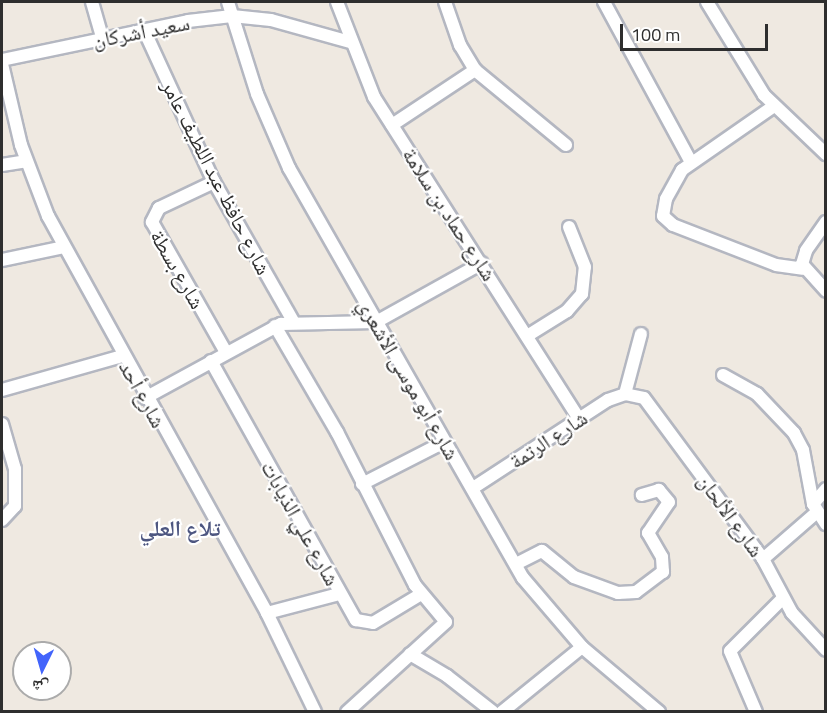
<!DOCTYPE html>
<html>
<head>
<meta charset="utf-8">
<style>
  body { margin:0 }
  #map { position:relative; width:827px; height:713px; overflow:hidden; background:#efe9e1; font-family:"Titillium Web","Noto Naskh Arabic",sans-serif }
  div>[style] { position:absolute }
  .roads { filter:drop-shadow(2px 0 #b4b7c1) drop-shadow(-2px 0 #b4b7c1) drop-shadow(0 2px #b4b7c1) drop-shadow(0 -2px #b4b7c1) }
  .minor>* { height:12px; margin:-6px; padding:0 6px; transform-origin:6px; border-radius:6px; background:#fff }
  span { translate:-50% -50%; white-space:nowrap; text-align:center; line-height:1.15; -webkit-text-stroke:4.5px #fff; paint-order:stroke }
  .street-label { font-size:21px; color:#2e2e2e }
  .neighbourhood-label { font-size:22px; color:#4d5680; font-weight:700 }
  .frame { position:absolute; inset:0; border:3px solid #2e2e2e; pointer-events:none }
  .north { position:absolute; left:12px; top:641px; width:60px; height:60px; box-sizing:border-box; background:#fff; border:2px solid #ababab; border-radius:50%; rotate:185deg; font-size:16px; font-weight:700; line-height:24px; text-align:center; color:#2e2e2e }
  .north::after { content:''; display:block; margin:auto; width:21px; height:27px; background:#4264fb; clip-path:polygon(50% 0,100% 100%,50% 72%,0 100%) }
  .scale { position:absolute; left:620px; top:24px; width:148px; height:27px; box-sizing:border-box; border:3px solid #2e2e2e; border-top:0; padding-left:8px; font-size:18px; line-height:21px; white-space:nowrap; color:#2e2e2e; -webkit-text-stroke:4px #fff; paint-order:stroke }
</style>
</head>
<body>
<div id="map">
  <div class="roads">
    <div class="minor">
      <div style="left:92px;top:2px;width:37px;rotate:74deg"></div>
      <div style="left:228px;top:2px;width:96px;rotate:72.5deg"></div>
      <div style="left:257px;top:94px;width:81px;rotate:66.6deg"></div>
      <div style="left:289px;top:168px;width:472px;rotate:60.3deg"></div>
      <div style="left:523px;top:578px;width:91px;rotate:49.5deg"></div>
      <div style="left:582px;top:647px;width:101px;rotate:40.2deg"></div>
      <div style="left:337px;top:2px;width:102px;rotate:68.7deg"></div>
      <div style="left:374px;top:97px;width:382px;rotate:57.5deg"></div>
      <div style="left:445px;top:2px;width:46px;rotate:70.8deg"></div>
      <div style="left:460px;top:45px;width:29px;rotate:59deg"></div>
      <div style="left:475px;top:70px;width:118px;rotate:39.5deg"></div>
      <div style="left:604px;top:2px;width:182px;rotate:61.5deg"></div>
      <div style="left:707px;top:2px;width:109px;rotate:58.5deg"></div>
      <div style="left:764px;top:95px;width:86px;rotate:43.6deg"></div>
      <div style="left:144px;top:30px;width:167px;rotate:65.3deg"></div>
      <div style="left:214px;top:182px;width:160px;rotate:60.4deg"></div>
      <div style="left:2px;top:60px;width:190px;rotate:-11.8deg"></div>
      <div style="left:188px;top:21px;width:44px;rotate:-6.5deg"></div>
      <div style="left:232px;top:16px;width:39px;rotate:6deg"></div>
      <div style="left:271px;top:20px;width:82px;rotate:15.6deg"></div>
      <div style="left:2px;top:64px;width:83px;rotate:76.8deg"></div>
      <div style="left:21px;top:145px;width:76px;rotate:69.2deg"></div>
      <div style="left:48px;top:216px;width:453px;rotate:61.1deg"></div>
      <div style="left:267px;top:613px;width:110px;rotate:64.1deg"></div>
      <div style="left:774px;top:106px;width:112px;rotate:145.2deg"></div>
      <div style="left:682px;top:170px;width:33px;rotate:119deg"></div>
      <div style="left:666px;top:199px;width:17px;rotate:100deg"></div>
      <div style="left:663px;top:216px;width:13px;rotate:42deg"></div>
      <div style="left:673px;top:225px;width:110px;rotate:21.2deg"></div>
      <div style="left:776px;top:265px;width:27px;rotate:8deg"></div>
      <div style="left:392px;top:125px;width:100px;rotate:-33.5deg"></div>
      <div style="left:2px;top:165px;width:24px;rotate:-9deg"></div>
      <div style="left:214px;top:182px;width:61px;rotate:154.7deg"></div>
      <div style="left:159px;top:208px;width:16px;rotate:117deg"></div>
      <div style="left:152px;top:222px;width:150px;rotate:60.4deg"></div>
      <div style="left:826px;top:222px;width:35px;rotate:125deg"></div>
      <div style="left:806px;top:251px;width:14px;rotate:107deg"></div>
      <div style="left:802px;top:264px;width:36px;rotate:48deg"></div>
      <div style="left:2px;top:260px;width:63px;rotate:-11.8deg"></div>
      <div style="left:275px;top:326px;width:123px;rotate:59.7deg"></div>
      <div style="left:337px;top:432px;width:172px;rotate:63deg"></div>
      <div style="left:415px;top:585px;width:48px;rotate:50deg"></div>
      <div style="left:446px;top:622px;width:134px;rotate:137.7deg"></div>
      <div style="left:527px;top:336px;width:47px;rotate:-32deg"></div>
      <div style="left:567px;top:311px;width:23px;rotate:-49deg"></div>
      <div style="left:582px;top:294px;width:27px;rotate:-84deg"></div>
      <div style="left:585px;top:267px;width:43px;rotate:-111.8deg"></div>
      <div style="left:211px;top:361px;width:297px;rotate:60.8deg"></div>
      <div style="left:356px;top:620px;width:17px;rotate:10deg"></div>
      <div style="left:373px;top:623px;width:56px;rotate:-31.1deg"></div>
      <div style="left:723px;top:375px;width:39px;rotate:29deg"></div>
      <div style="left:757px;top:394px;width:54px;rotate:46.5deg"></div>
      <div style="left:794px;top:433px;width:19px;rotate:62deg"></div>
      <div style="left:803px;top:450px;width:55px;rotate:79.5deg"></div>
      <div style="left:813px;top:504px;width:24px;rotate:57deg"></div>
      <div style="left:2px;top:390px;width:125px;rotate:-15.8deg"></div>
      <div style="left:625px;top:394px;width:62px;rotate:-75.1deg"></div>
      <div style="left:145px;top:398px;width:155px;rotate:-28.6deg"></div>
      <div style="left:281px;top:324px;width:95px;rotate:-1.2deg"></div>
      <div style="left:376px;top:322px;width:121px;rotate:-29.1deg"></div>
      <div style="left:2px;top:424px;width:47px;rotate:73.9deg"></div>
      <div style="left:15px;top:469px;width:37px;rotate:90deg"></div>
      <div style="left:15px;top:506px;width:19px;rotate:133deg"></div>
      <div style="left:362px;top:484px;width:92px;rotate:-27.1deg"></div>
      <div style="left:473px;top:488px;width:161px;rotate:-33.1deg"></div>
      <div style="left:608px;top:400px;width:18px;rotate:-19deg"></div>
      <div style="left:625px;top:394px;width:19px;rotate:12deg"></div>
      <div style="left:644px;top:398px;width:200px;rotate:53.5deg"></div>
      <div style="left:763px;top:559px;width:61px;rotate:61.8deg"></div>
      <div style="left:792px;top:613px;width:50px;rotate:47.4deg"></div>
      <div style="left:813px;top:504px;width:20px;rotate:-49deg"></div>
      <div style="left:763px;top:559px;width:72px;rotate:-41deg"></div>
      <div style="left:516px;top:564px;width:29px;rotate:-27deg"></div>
      <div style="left:542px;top:551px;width:41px;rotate:39.1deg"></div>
      <div style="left:574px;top:577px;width:47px;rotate:20deg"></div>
      <div style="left:618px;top:593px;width:18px;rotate:-3deg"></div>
      <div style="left:636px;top:592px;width:34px;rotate:-37deg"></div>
      <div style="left:663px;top:572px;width:15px;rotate:-94deg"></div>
      <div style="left:662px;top:557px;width:28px;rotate:-120deg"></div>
      <div style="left:648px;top:533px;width:37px;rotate:-56deg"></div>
      <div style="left:669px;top:502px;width:16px;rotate:-130deg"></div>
      <div style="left:659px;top:490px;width:18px;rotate:164deg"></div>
      <div style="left:267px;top:613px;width:74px;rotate:-14.8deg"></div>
      <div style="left:410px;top:654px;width:43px;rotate:30.7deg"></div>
      <div style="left:447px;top:676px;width:58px;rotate:38deg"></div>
      <div style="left:502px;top:712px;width:103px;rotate:-39.1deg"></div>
      <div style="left:756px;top:712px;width:66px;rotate:-113.1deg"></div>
      <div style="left:730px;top:651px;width:74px;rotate:-45deg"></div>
    </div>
  </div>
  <div class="street-label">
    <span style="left:141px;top:31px;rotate:-11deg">سعيد أشركان</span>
    <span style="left:217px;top:177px;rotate:63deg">شارع حافظ عبد اللطيف عامر</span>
    <span style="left:450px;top:214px;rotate:57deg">شارع حماد بن سلامة</span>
    <span style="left:178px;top:269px;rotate:60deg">شارع بسطة</span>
    <span style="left:409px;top:379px;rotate:60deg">شارع أبو موسى الأشعري</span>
    <span style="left:143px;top:394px;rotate:61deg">شارع أحد</span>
    <span style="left:548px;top:439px;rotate:-33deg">شارع الرتمة</span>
    <span style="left:731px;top:515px;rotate:54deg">شارع الألحان</span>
    <span style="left:301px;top:523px;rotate:61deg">شارع علي الذيابات</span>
  </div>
  <div class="neighbourhood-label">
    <span style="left:180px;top:529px">تلاع العلي</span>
  </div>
  <div class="frame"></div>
  <div class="north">ش</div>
  <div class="scale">100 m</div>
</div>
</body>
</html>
